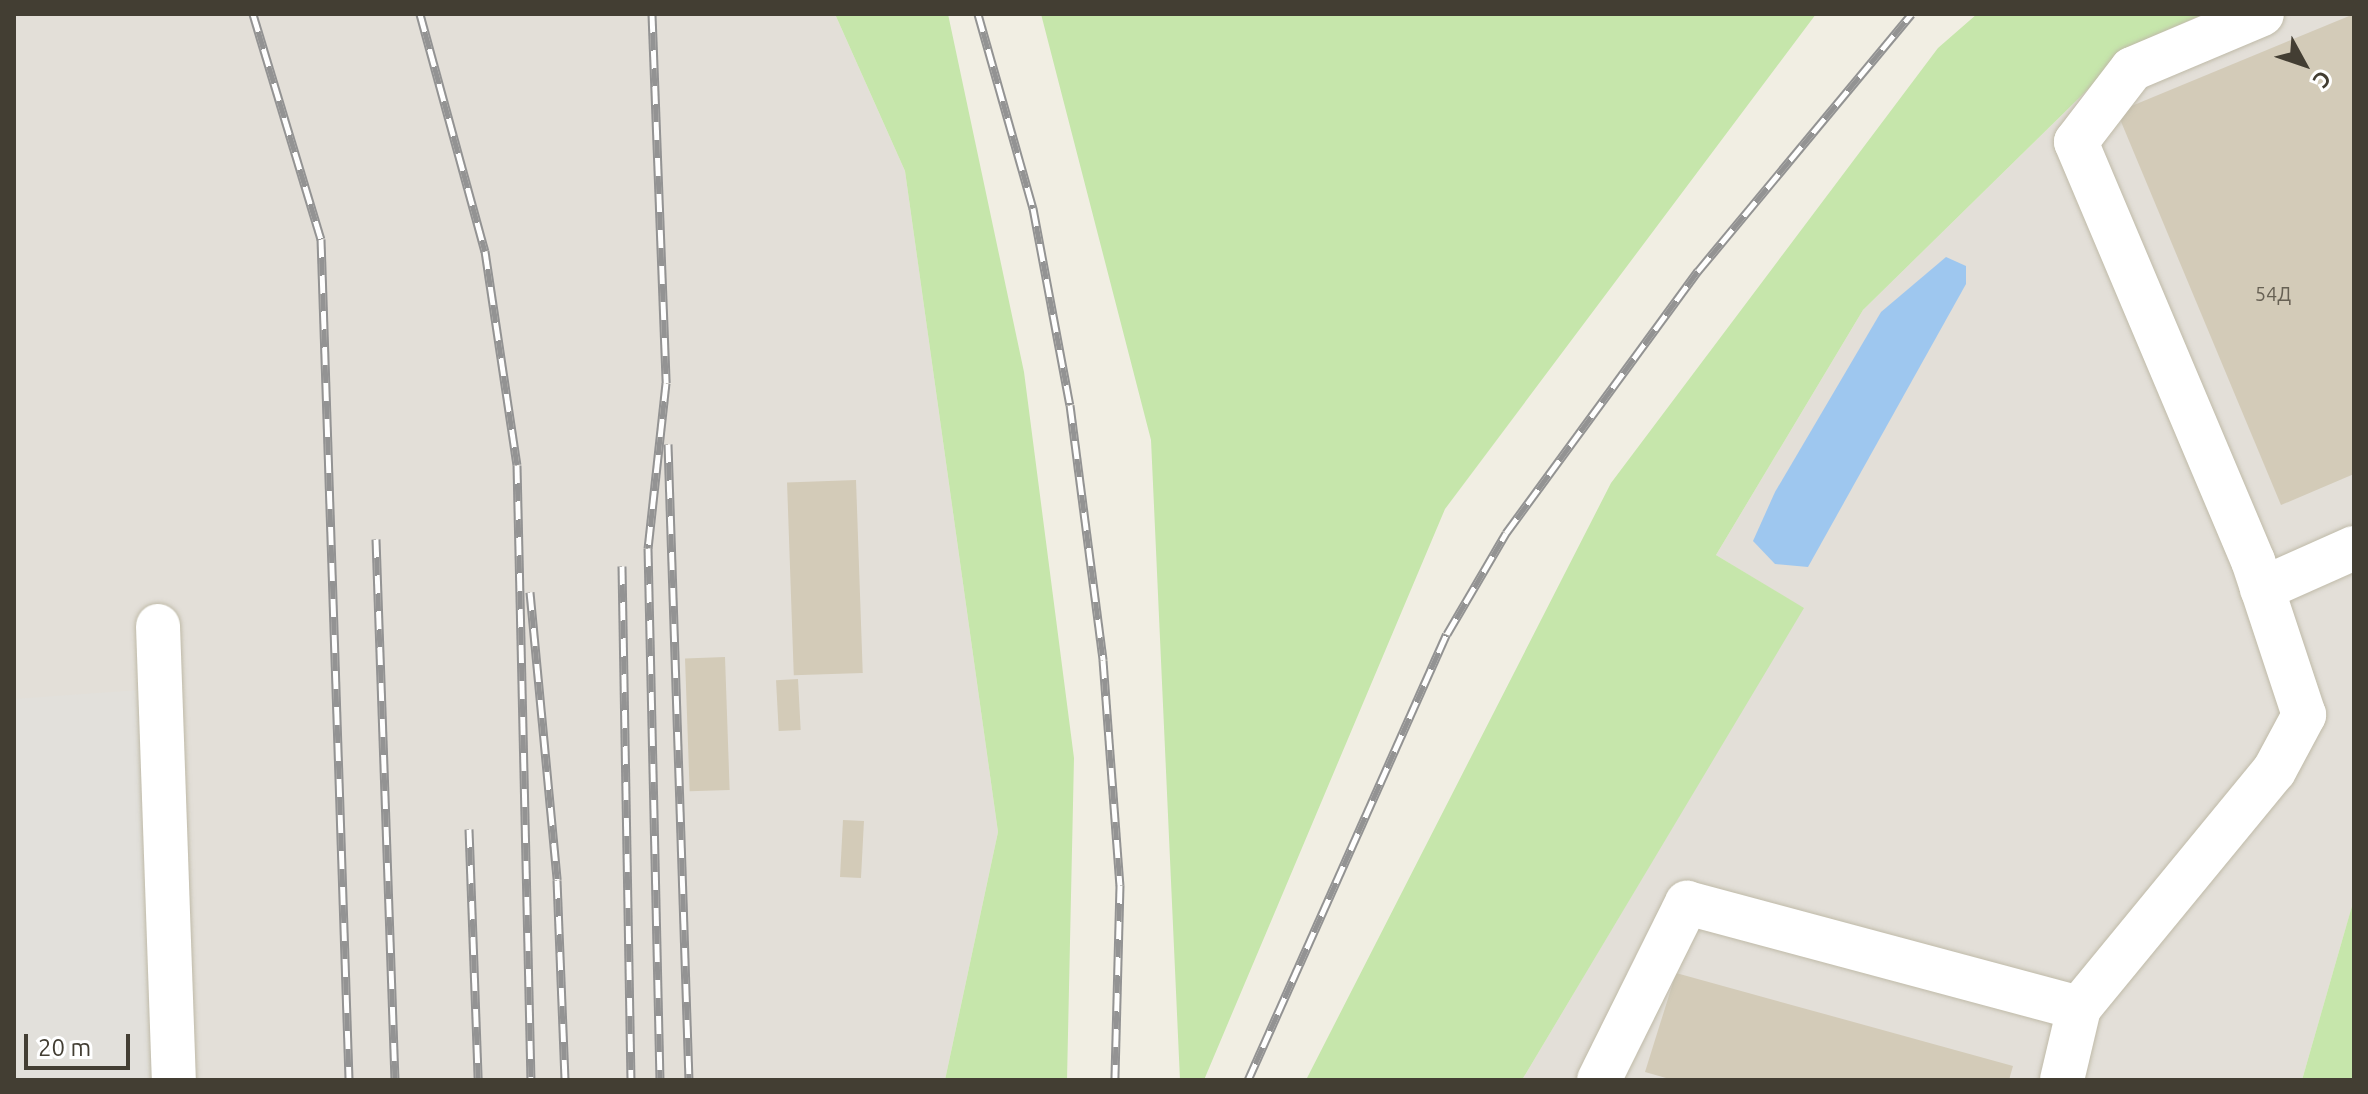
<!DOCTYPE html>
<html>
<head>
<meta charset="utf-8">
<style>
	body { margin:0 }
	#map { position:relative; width:2368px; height:1094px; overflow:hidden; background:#f1eee3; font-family:Ubuntu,sans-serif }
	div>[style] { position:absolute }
	.industrial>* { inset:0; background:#e3dfd8 }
	.green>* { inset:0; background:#c6e6ab }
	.parking>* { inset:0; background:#e2e0db }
	.water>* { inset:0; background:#9ec7ef }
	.building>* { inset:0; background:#d3cbb8; transform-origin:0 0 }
	.roads { filter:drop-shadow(0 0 2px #bfbaa8) drop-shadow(0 0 2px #bfbaa8) }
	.minor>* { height:44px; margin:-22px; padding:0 22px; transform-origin:22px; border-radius:22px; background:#fff }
	.rail>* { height:9px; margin-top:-4.5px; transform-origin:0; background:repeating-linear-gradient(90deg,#fff 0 18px,#939393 0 36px); box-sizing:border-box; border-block:2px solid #939393 }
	span { translate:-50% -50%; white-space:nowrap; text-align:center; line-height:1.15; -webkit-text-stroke:6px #fff; paint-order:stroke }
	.number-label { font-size:20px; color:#676154 }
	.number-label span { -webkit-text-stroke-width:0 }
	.frame { position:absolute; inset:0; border:16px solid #433e33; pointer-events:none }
	.north { position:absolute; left:2264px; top:24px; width:80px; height:80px; -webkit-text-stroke:6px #fff; paint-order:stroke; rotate:130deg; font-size:22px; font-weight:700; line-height:32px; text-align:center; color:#433e33 }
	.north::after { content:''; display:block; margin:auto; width:28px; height:36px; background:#433e33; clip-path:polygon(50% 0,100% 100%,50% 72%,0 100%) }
	.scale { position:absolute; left:24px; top:1034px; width:106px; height:36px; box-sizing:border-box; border:4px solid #433e33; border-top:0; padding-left:10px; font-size:24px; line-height:28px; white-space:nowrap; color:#433e33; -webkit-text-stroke:6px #fff; paint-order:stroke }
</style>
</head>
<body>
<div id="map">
	<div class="industrial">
		<i style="clip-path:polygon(14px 14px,835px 14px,905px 171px,998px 832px,945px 1080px,14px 1080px)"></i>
		<i style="clip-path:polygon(2204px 14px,2354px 14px,2354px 899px,2302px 1080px,1522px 1080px,1803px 608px,1716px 555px,1863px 310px,2133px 45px)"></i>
	</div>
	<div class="green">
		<i style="clip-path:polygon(835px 14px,948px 14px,1024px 372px,1074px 758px,1067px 1080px,945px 1080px,998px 832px,905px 171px)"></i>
		<i style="clip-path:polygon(1041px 14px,1816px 14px,1445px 509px,1204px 1080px,1180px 1080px,1151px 440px)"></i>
		<i style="clip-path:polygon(1977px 14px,2204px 14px,2133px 45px,1863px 310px,1716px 555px,1804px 608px,1522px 1080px,1306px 1080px,1611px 483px,1938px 48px)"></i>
		<i style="clip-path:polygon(2354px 899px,2354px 1080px,2302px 1080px)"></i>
	</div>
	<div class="parking">
		<i style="clip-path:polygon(139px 690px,162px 1080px,14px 1080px,14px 699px)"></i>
	</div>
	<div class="water">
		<i style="clip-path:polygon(1946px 257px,1966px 266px,1966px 284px,1808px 567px,1775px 564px,1753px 541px,1775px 492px,1881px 312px)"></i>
	</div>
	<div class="building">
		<i style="clip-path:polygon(2354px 14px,2354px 474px,2281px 505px,2117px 112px)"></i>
		<i style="left:856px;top:480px;width:193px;height:69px;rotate:88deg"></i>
		<i style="left:725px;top:657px;width:133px;height:40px;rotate:88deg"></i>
		<i style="left:798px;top:679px;width:51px;height:22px;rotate:87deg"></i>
		<i style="left:843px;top:820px;width:21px;height:57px;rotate:3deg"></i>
		<i style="clip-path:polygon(1676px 973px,2013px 1066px,2009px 1080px,1673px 1080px,1645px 1072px)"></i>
	</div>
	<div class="roads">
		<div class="minor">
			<i style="left:2262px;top:589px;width:101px;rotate:-24deg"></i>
			<i style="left:158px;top:626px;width:454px;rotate:88deg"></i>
			<i style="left:2079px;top:1008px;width:307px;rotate:-50.6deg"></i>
			<i style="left:2274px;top:771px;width:64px;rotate:-61.8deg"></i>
			<i style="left:2304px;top:715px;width:162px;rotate:-108.3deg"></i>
			<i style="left:2253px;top:561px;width:455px;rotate:-112.9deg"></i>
			<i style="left:2076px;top:142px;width:92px;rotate:-52.5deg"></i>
			<i style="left:2132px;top:69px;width:141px;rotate:-22.9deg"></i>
			<i style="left:1599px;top:1080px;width:198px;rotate:-63.6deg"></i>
			<i style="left:1687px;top:903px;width:406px;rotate:15deg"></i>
			<i style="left:2079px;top:1008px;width:74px;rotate:103.3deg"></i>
		</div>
	</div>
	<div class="rail">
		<i style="left:253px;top:14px;width:235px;rotate:73.2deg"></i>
		<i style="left:321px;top:239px;width:841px;rotate:88.09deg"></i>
		<i style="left:420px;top:14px;width:246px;rotate:74.7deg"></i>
		<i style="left:485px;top:251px;width:216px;rotate:81.5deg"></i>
		<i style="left:517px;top:465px;width:615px;rotate:88.7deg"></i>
		<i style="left:652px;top:14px;width:369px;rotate:87.8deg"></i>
		<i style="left:666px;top:383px;width:166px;rotate:96.2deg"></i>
		<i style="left:648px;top:548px;width:532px;rotate:88.71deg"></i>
		<i style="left:978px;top:14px;width:202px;rotate:74.2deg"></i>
		<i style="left:1033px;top:208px;width:200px;rotate:79.4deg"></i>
		<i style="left:1070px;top:405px;width:257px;rotate:82.6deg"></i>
		<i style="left:1103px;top:660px;width:226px;rotate:85.7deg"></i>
		<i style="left:1120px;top:885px;width:195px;rotate:91.5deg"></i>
		<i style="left:668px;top:444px;width:636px;rotate:88.11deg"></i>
		<i style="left:376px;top:539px;width:541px;rotate:87.99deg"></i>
		<i style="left:622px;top:566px;width:514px;rotate:89deg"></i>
		<i style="left:530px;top:592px;width:289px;rotate:84.6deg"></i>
		<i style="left:557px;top:880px;width:200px;rotate:87.7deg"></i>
		<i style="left:469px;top:829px;width:251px;rotate:87.9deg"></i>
		<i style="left:1248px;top:1080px;width:488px;rotate:-66deg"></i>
		<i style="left:1447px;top:634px;width:117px;rotate:-59.7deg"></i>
		<i style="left:1506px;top:533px;width:325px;rotate:-53.8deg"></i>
		<i style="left:1698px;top:271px;width:334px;rotate:-50.3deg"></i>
	</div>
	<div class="number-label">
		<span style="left:2273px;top:293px">54Д</span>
	</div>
	<div class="frame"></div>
	<div class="north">С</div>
	<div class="scale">20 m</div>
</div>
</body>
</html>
